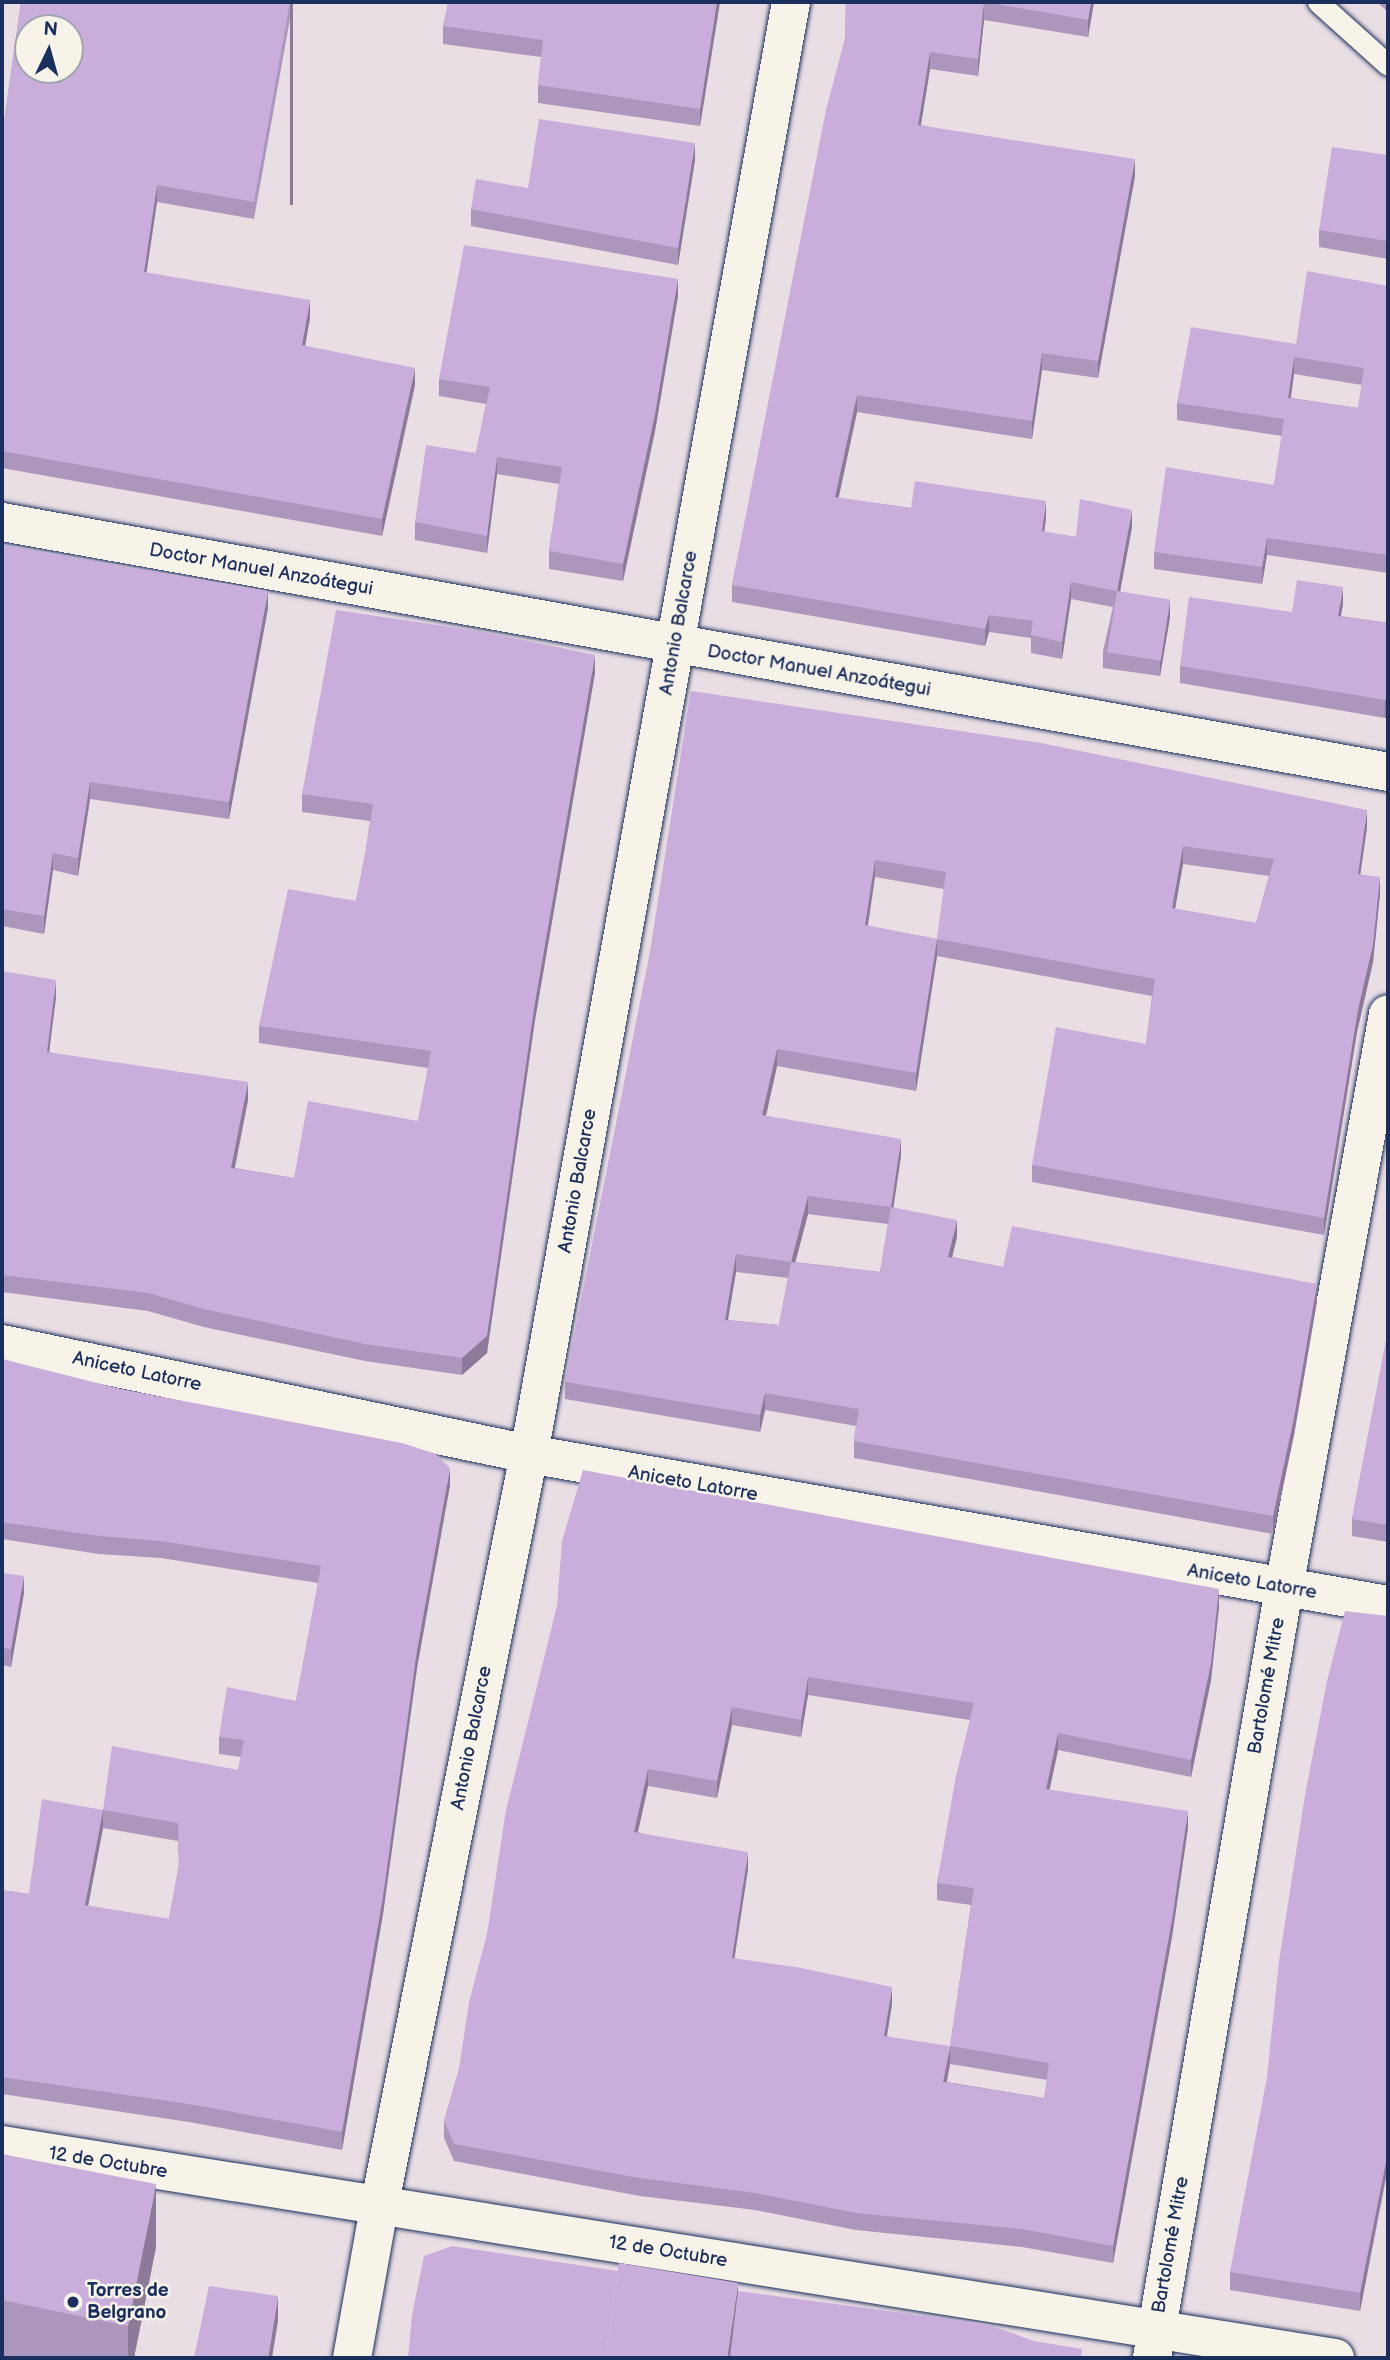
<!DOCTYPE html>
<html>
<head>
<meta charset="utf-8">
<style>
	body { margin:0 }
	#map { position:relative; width:1390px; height:2360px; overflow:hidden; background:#e9dee4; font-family:"Balsamiq Sans",sans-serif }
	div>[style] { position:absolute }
	.roads { filter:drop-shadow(0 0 2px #1b2f5e) drop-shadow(0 0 2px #1b2f5e) }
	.service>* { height:21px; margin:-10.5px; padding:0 10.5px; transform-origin:10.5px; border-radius:10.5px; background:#f7f3e8 }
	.minor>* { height:38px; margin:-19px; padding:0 19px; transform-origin:19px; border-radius:19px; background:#f7f3e8 }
	.tertiary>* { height:38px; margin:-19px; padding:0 19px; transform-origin:19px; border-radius:19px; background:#f7f3e8 }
	.wall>* { inset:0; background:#ad96bc }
	.shaded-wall>* { inset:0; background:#8d7a99; transform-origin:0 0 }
	.building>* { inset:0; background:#c9aedb; transform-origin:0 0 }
	.dots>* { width:19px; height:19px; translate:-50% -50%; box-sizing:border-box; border:4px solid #f7f3e8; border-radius:50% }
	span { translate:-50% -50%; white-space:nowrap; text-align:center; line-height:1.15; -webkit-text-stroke:5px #f7f3e8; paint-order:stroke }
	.street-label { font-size:19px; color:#1b2f5e }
	.poi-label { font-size:19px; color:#1b2f5e; font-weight:700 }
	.left { translate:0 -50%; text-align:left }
	.frame { position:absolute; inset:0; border:4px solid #1b2f5e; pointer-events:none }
	.north { position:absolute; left:14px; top:14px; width:70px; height:70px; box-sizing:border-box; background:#f7f3e8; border:2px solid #9fa5b1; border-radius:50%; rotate:5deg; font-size:19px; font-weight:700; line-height:28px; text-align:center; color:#1b2f5e }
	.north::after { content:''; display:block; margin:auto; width:24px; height:32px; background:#1b2f5e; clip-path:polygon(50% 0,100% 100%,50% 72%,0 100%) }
</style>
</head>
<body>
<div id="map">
	<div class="roads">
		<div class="service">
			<i style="left:1318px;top:2px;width:94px;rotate:42deg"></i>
		</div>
		<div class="minor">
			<i style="left:2px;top:522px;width:1408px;rotate:10.22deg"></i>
			<i style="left:2px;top:1344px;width:538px;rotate:11.79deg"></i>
			<i style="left:529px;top:1454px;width:872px;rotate:9.97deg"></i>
			<i style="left:2px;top:2145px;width:1350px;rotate:9.08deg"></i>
			<i style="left:352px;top:2358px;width:152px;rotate:-79.8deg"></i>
			<i style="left:379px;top:2208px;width:769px;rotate:-78.75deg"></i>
			<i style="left:529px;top:1454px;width:1475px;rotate:-79.77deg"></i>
		</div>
		<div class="tertiary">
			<i style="left:1152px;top:2358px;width:781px;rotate:-80.27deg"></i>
			<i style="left:1284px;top:1588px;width:583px;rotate:-79.73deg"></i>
		</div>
	</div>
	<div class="wall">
		<i style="clip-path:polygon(21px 2px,293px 2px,254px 219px,157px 202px,146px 273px,310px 318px,305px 346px,415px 385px,382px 536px,2px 468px,2px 136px)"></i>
		<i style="clip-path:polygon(720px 2px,700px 126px,538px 103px,538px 85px,541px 57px,443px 44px,443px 26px)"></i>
		<i style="clip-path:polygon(846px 2px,1094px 2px,1088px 37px,984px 20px,978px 76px,930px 69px,921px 125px,1135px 176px,1098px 378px,1042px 370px,1032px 439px,857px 412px,838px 498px,911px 508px,1046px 518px,1044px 532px,1076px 537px,1132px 527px,1120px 591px,1170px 617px,1160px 676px,1103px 668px,1103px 651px,1113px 607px,1071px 599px,1062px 659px,1031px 653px,1031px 638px,989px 632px,985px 646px,732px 602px,732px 585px,845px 38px)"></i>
		<i style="clip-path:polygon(1377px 2px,1388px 2px,1388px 12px)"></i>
		<i style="clip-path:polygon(1388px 155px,1388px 259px,1319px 247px,1319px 230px)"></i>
		<i style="clip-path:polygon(695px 160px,678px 265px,471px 226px,471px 209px,528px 188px)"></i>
		<i style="clip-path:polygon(evenodd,1388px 286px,1388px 573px,1267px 555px,1262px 584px,1154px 569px,1154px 552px,1274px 485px,1282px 436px,1177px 420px,1177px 403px,1296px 344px,1388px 286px,1294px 374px,1362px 385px,1358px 408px,1291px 398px,1294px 374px)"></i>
		<i style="clip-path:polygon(678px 296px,655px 431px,623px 581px,549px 569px,549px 551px,559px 484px,497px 474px,487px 553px,415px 540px,415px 522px,476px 453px,486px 404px,439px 396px,439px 379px)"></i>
		<i style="clip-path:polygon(2px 545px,268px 608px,229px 819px,90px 799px,78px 876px,53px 870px,44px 934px,2px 926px)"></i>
		<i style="clip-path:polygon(1343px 604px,1341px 616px,1388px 623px,1388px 716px,1385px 718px,1180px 683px,1180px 666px,1292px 612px)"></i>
		<i style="clip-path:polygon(595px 673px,535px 1020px,487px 1353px,462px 1375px,365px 1361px,204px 1327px,148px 1311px,2px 1292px,2px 971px,56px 997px,49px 1052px,248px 1100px,235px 1168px,294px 1178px,418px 1121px,428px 1068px,259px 1043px,259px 1026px,356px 901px,366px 849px,370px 821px,302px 812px,302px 794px)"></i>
		<i style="clip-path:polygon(evenodd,691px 691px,1367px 827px,1360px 874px,1380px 894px,1373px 962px,1357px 1032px,1324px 1235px,1032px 1182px,1032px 1165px,1146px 1044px,1152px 996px,937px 956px,916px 1091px,777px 1066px,766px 1116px,901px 1156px,893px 1207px,957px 1237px,952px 1257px,1003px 1267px,1317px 1301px,1294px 1435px,1273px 1534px,854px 1458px,854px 1441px,856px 1426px,765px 1410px,760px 1432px,565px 1399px,565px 1382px,650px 953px,691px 691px,1183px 864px,1269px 876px,1256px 923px,1175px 909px,1183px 864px,691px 691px,875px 877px,944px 889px,937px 939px,868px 926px,875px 877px,691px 691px,808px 1214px,888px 1224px,880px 1272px,795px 1262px,808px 1214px,691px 691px,736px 1272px,788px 1278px,779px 1325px,728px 1320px,736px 1272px)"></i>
		<i style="clip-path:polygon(1388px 1331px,1388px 1542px,1352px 1536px,1352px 1519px)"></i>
		<i style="clip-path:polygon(evenodd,2px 1359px,450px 1485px,417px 1668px,383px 1914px,342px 2150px,189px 2122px,2px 2094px,2px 1890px,29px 1894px,103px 1810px,238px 1770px,241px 1757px,219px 1754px,219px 1737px,296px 1701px,318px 1583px,161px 1558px,99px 1554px,2px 1539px,2px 1359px,103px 1828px,178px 1841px,179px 1867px,169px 1919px,88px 1906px,103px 1828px)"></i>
		<i style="clip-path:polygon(2px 1573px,24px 1593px,11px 1667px,2px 1665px)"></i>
		<i style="clip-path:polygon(evenodd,557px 1606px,1219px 1607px,1211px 1680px,1191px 1777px,1058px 1750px,1049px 1790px,1188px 1828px,1172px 1937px,1113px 2263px,1022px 2247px,856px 2230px,755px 2210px,640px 2196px,454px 2161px,444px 2138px,444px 2121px,459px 2069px,557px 1606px,808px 1695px,970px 1720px,937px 1883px,937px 1900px,971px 1905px,950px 2046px,950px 2064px,1047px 2080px,1044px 2098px,947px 2082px,950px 2064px,887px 2036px,892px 2004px,734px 1958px,748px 1869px,638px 1832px,648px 1786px,717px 1798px,732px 1725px,801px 1737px,808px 1695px)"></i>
		<i style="clip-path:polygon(1388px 1616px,1388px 2169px,1360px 2311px,1230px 2290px,1230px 2272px)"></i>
		<i style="clip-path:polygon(2px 2154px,156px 2247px,134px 2358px,2px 2358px)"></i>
	</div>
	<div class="shaded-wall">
		<i style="left:290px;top:2px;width:3px;height:203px"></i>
		<i style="clip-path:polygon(717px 2px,720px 2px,700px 126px,700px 109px)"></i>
		<i style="clip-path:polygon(984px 2px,984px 20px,978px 76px,978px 59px)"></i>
		<i style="clip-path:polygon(1091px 2px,1094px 2px,1088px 37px,1088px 20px)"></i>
		<i style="clip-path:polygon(930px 52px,930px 69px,918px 142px,918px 125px)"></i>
		<i style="clip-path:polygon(695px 143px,695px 160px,678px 265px,678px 248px)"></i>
		<i style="clip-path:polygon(1135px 159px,1135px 176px,1098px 378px,1098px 361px)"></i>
		<i style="clip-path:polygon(157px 185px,157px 202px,144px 290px,144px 272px)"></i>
		<i style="clip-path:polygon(678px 279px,678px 296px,655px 431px,623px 581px,623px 564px)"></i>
		<i style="clip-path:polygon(310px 300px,310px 318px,302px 363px,302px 345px)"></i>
		<i style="clip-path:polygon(1042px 353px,1042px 370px,1032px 439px,1032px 421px)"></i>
		<i style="clip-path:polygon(1294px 357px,1294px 374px,1288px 415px,1288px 398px)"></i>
		<i style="clip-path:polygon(415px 368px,415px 385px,382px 536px,382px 519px)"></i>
		<i style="clip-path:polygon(857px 395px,857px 412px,835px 515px,835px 497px)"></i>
		<i style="clip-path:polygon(497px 457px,497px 474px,487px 553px,487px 536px)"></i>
		<i style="clip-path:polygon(1046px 501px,1046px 518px,1042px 549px,1042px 531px)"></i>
		<i style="clip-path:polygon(1132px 510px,1132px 527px,1117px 608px,1117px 591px)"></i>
		<i style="clip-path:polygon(1267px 538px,1267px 555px,1262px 584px,1262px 567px)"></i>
		<i style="clip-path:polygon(1071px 582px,1071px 599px,1062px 659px,1062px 642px)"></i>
		<i style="clip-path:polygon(1343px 587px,1343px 604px,1338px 633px,1338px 616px)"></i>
		<i style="clip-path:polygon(268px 591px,268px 608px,229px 819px,229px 802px)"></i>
		<i style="clip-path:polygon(1170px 599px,1170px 617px,1160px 676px,1160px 659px)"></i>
		<i style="clip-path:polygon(989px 615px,989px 632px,985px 646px,985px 629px)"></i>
		<i style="clip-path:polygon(595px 655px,595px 673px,535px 1020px,487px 1353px,462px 1375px,462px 1358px,535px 1002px)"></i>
		<i style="clip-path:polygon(1388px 698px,1388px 716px,1385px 718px,1385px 700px)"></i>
		<i style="clip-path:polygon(90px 782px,90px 799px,78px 876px,78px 858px)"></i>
		<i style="clip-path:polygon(1367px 810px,1367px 827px,1358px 891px,1358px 874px)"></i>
		<i style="clip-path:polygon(1183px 846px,1183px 864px,1172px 926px,1172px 908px)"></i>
		<i style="clip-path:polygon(53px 853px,53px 870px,44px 934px,44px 916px)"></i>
		<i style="clip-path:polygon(875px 860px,875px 877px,865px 942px,865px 925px)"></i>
		<i style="clip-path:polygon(1380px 877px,1380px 894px,1373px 962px,1357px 1032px,1324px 1235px,1324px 1218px)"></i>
		<i style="clip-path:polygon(937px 939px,937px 956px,916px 1091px,916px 1073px)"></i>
		<i style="clip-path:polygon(56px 980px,56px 997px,47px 1069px,47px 1052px)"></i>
		<i style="clip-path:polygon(777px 1049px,777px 1066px,762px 1133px,762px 1115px)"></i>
		<i style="clip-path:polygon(248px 1082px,248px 1100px,231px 1185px,231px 1168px)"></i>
		<i style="clip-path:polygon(901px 1139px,901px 1156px,891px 1224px,891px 1207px)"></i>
		<i style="clip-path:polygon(808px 1196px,808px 1214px,791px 1279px,791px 1262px)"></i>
		<i style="clip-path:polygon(957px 1220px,957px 1237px,948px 1274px,948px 1257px)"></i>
		<i style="clip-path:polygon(736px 1254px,736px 1272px,725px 1337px,725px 1320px)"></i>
		<i style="clip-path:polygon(1317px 1284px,1317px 1301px,1294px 1435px,1273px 1534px,1273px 1516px)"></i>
		<i style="clip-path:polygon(765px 1393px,765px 1410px,760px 1432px,760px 1415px)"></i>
		<i style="clip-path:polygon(450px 1468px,450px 1485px,417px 1668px,383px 1914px,342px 2150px,342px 2132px,417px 1650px)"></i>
		<i style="clip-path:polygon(24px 1576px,24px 1593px,11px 1667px,11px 1649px)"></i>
		<i style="clip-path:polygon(1219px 1589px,1219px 1607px,1211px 1680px,1191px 1777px,1191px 1760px)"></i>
		<i style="clip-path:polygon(808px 1677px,808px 1695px,801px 1737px,801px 1720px)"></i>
		<i style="clip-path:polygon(732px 1707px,732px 1725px,717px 1798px,717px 1781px)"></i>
		<i style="clip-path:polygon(1058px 1733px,1058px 1750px,1046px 1807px,1046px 1789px)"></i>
		<i style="clip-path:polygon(648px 1769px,648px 1786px,634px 1849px,634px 1832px)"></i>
		<i style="clip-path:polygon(103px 1810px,103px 1828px,85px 1922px,85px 1905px)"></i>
		<i style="clip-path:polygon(1188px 1811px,1188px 1828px,1172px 1937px,1113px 2263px,1113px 2246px)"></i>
		<i style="clip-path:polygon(748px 1852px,748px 1869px,732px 1975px,732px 1958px)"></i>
		<i style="clip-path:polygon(892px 1987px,892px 2004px,884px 2053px,884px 2036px)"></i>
		<i style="clip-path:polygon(950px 2046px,950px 2064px,943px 2099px,943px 2082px)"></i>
		<i style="clip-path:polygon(1387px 2151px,1387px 2169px,1360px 2311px,1360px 2293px)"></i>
		<i style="clip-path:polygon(156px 2184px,156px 2247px,134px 2358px,128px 2358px,128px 2326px)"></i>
		<i style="clip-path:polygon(738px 2283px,738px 2308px,731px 2358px,727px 2358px)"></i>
		<i style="clip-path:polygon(278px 2296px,278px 2321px,272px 2358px,268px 2358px)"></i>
	</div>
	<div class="building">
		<i style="clip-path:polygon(evenodd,21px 2px,290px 2px,254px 202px,157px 185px,144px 272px,310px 300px,302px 345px,415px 368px,382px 519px,2px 451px,2px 136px,21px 2px,28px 28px,70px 28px,70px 70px,28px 70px,28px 28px)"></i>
		<i style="clip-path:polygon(448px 2px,717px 2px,700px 109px,538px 85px,543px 40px,443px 26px)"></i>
		<i style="clip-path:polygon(846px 2px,1091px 2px,1088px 20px,984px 2px,978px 59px,930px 52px,918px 125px,1135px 159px,1098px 361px,1042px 353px,1032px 421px,857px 395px,835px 497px,911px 508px,915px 481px,1046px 501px,1042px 531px,1076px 537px,1080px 499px,1132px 510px,1117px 591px,1071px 582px,1062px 642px,1031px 635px,1033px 621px,989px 615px,985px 629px,732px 585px,826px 110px,845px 38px)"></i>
		<i style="clip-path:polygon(539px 119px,695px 143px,678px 248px,471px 209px,476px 179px,528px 188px)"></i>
		<i style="clip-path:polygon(1332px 147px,1388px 155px,1388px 241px,1319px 230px)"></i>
		<i style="clip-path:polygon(464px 245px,678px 279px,655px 414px,623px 564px,549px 551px,562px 467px,497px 457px,487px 536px,415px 522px,426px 445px,476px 453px,490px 387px,439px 379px)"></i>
		<i style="clip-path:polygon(evenodd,1307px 271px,1388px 286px,1388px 555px,1267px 538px,1262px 567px,1154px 552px,1166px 467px,1274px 485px,1284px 419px,1177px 403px,1191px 327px,1296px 344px,1307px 271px,1294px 357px,1364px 368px,1358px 408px,1288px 398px,1294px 357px)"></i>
		<i style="clip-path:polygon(2px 545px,268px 591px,229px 802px,90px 782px,78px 858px,53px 853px,44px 916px,2px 909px)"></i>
		<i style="clip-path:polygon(1297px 580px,1343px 587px,1338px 616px,1388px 623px,1388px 698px,1385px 700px,1180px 666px,1189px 597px,1292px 612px)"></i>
		<i style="left:1117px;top:591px;width:54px;height:62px;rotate:9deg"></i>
		<i style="clip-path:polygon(336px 610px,485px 632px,595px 655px,535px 1002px,487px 1336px,462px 1358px,365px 1344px,204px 1309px,148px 1293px,2px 1275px,2px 971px,56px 980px,47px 1052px,248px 1082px,231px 1168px,294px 1178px,308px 1101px,418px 1121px,431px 1051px,259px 1026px,288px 889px,356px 901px,366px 849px,373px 804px,302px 794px)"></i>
		<i style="clip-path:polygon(evenodd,691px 691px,1041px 743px,1367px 810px,1358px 874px,1380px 877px,1373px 945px,1357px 1014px,1324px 1218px,1032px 1165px,1056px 1027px,1146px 1044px,1155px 979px,937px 939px,916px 1073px,777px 1049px,762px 1115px,901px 1139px,891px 1207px,957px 1220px,948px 1257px,1003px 1267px,1012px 1226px,1317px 1284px,1294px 1418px,1273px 1516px,854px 1441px,859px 1409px,765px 1393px,760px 1415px,565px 1382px,650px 953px,691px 691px,1183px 846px,1274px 859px,1256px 923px,1172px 908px,1183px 846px,691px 691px,875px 860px,946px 872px,937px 939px,865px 925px,875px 860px,691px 691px,808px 1196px,891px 1207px,880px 1272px,791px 1262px,808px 1196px,691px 691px,736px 1254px,791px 1262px,779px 1325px,725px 1320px,736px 1254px)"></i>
		<i style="clip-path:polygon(1388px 1331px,1388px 1525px,1352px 1519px)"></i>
		<i style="clip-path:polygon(evenodd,2px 1359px,121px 1389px,402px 1443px,436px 1454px,450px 1468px,417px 1650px,383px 1897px,342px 2132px,189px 2104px,2px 2077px,2px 1890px,29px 1894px,42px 1799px,103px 1810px,112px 1746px,238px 1770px,244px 1740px,219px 1737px,227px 1687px,296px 1701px,321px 1566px,161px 1541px,99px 1536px,2px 1522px,2px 1359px,103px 1810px,178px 1823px,179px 1863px,169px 1919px,85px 1905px,103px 1810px)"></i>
		<i style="clip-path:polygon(evenodd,583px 1470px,1219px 1589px,1211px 1663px,1191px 1760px,1058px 1733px,1046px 1789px,1188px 1811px,1172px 1920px,1113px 2246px,1022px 2229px,856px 2213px,755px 2193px,640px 2178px,454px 2144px,444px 2121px,459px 2069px,469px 2002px,487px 1934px,506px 1810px,557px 1606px,562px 1541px,583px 1470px,808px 1677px,974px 1703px,956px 1776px,937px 1883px,974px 1888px,950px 2046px,1049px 2063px,1044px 2098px,943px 2082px,950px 2046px,884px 2036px,892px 1987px,796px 1967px,732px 1958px,748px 1852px,634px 1832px,648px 1769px,717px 1781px,732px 1707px,801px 1720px,808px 1677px)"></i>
		<i style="clip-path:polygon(2px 1573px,24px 1576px,11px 1649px,2px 1648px)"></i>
		<i style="clip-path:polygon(1345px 1611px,1388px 1616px,1388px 2152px,1360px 2293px,1230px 2272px,1267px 2077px,1279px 1961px,1305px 1795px,1327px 1681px)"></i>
		<i style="clip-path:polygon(2px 2154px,156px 2184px,128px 2326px,2px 2300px)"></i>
		<i style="clip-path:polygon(452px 2246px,618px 2271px,605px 2358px,408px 2358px,412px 2315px,424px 2256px)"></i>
		<i style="clip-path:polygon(619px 2263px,738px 2283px,727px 2358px,605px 2358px)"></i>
		<i style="clip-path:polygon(209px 2286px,278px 2296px,268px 2358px,194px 2358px)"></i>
		<i style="clip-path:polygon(738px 2291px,987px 2324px,1034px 2341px,1082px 2349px,1081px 2358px,730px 2358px)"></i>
	</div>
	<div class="dots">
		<i style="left:73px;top:2302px;background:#1b2f5e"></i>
	</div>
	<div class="street-label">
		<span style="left:261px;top:570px;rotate:10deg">Doctor Manuel Anzoátegui</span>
		<span style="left:679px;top:623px;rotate:-80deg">Antonio Balcarce</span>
		<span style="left:819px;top:671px;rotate:10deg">Doctor Manuel Anzoátegui</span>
		<span style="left:578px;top:1181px;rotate:-80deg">Antonio Balcarce</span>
		<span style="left:137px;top:1372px;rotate:12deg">Aniceto Latorre</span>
		<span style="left:693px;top:1484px;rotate:10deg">Aniceto Latorre</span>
		<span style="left:1252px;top:1582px;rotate:10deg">Aniceto Latorre</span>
		<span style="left:1267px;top:1686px;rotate:-80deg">Bartolomé Mitre</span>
		<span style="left:472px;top:1738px;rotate:-79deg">Antonio Balcarce</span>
		<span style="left:108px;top:2163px;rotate:9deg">12 de Octubre</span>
		<span style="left:1171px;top:2245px;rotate:-80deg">Bartolomé Mitre</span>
		<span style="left:668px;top:2252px;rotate:9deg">12 de Octubre</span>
	</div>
	<div class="poi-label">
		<span class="left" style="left:87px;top:2302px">Torres de<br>Belgrano</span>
	</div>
	<div class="frame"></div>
	<div class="north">N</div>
</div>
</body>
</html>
